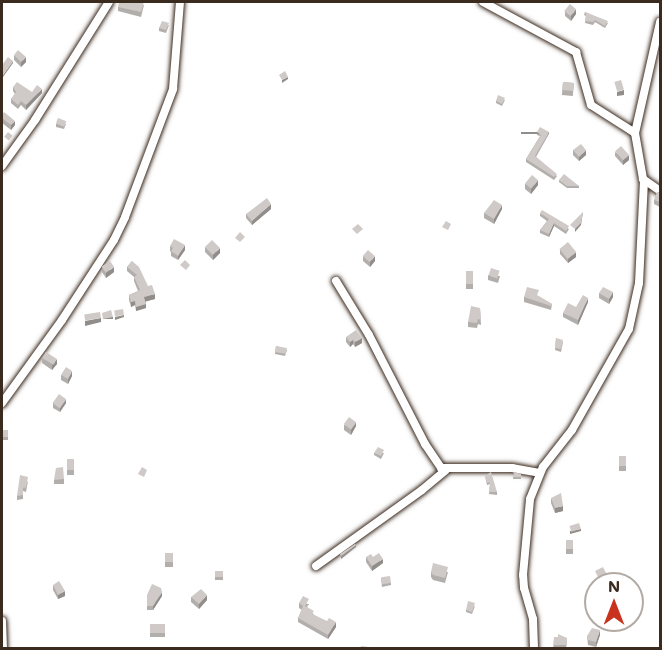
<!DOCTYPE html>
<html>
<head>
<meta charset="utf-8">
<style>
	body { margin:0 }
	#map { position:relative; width:662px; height:650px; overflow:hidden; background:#fff; font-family:Mali,sans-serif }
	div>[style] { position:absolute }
	.roads { filter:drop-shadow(0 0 2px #3b2a1e) drop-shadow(0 0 2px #3b2a1e) }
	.street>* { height:8px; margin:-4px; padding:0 4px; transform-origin:4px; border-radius:4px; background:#fff }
	.wall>* { inset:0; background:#b2aeab; transform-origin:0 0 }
	.shaded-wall>* { inset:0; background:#918d8b; transform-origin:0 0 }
	.building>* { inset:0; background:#cfcac7; transform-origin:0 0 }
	span { translate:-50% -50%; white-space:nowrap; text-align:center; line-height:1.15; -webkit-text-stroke:4.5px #fff; paint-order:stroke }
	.frame { position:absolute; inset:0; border:3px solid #3b2a1e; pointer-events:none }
	.north { position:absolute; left:584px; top:572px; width:60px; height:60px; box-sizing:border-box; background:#fff; border:2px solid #b1aaa5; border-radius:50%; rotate:0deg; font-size:16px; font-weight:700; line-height:24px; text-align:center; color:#3b2a1e }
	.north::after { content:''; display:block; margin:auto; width:21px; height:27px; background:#c8321e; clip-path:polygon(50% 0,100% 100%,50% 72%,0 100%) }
</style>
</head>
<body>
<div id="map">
	<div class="roads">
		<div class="street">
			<i style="left:483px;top:2px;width:106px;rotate:28.3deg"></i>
			<i style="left:576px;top:52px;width:55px;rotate:74.2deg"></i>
			<i style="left:591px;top:105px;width:52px;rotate:32.5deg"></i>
			<i style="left:635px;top:133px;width:47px;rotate:80.1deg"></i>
			<i style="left:643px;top:179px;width:21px;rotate:35deg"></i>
			<i style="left:635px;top:133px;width:114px;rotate:-77.3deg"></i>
			<i style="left:2px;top:166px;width:57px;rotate:-54.3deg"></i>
			<i style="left:35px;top:120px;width:139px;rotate:-57.9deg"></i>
			<i style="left:336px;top:281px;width:63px;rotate:58.6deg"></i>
			<i style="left:369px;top:335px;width:123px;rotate:62.8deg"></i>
			<i style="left:425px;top:444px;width:29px;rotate:56deg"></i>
			<i style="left:441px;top:468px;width:71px"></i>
			<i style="left:512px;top:468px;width:28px;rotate:10deg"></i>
			<i style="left:2px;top:403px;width:102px;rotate:-54.1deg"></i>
			<i style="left:62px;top:320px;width:95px;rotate:-57deg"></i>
			<i style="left:114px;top:240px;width:25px;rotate:-64deg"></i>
			<i style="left:125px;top:217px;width:137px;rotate:-69.4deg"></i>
			<i style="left:173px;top:89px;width:87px;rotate:-85.4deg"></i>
			<i style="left:316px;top:566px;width:130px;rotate:-35.6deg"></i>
			<i style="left:422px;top:490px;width:31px;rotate:-40deg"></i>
			<i style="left:2px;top:621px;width:27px;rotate:88deg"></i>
			<i style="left:534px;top:648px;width:29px;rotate:-92deg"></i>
			<i style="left:533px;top:619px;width:32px;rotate:-106deg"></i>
			<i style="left:524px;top:588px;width:13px;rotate:-94deg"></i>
			<i style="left:523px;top:575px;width:76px;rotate:-84.7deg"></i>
			<i style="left:530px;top:499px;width:35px;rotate:-68deg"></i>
			<i style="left:543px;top:467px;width:47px;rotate:-51.9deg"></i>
			<i style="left:572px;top:430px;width:116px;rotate:-60.6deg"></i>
			<i style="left:629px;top:329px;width:47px;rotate:-77.7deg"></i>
			<i style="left:639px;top:283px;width:101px;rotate:-87.2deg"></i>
		</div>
	</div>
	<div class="wall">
		<i style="clip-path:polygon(144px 5px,141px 17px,118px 11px,118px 7px)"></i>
		<i style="clip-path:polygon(565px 11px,576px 14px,571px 21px,565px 16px)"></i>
		<i style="clip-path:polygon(585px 12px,608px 23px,605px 28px,595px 22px,593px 25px,585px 23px,586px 16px,584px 15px)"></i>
		<i style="clip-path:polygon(169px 25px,166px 33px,159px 31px,159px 28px)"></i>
		<i style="clip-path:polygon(14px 55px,26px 62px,21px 67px,14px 60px)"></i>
		<i style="left:563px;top:82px;width:11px;height:13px;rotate:5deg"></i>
		<i style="clip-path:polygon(13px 87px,32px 92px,42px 93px,26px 110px,21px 105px,18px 109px,11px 103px,11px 99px,15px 94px,13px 91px)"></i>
		<i style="clip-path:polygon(505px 100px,502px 106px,496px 103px,496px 101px)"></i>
		<i style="clip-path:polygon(2px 115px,15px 125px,11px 130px,2px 123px)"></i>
		<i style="clip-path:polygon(56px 124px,66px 124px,64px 129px,56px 127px)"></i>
		<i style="clip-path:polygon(537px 132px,549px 134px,536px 157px,557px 176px,554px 180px,526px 162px,526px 159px,540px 136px,537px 135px)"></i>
		<i style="clip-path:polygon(573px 150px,586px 155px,579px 161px,573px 155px)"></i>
		<i style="clip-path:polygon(615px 152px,629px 160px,623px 165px,615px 156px)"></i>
		<i style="clip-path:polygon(559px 180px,579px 186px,579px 188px,567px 188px,559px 182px)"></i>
		<i style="clip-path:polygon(525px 184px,538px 185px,531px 194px,525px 189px)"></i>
		<i style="clip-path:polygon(660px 192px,660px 207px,654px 204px,654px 200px)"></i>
		<i style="clip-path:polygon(271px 209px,252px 225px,246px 218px,246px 214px)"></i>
		<i style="clip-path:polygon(502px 209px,494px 224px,484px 218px,484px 213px)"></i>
		<i style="clip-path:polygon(540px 213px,569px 229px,566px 234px,554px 226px,549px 237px,540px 233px,540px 230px,547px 221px,540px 216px)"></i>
		<i style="clip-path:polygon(170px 246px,185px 250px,178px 260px,171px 256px,171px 252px,170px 251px)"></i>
		<i style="clip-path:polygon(205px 247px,220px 253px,213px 260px,205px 252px)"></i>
		<i style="clip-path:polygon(560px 249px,576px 257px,568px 263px,560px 254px)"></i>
		<i style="clip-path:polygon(363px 256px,375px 261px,370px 267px,363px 261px)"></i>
		<i style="clip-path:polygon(132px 261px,155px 299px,146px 301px,146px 308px,136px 311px,135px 305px,131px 307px,129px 300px,129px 295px,138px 291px,134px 281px,134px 277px,127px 271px,127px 267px)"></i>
		<i style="clip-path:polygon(102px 267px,114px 272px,106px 278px,102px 272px)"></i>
		<i style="left:466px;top:271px;width:7px;height:18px"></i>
		<i style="clip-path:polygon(488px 275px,500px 276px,498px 283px,488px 280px)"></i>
		<i style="clip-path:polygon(599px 293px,613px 297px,609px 304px,599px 298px)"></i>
		<i style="clip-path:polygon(538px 296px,552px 304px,551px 310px,524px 302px,524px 297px)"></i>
		<i style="clip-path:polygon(588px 302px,578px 325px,563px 317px,563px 313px)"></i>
		<i style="clip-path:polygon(480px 308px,481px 325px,478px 324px,477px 328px,468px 327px,468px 322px)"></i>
		<i style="clip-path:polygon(346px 337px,362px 343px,355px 347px,353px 344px,350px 347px,346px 342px)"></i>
		<i style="clip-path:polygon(556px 338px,563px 342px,561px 352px,555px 350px)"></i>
		<i style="clip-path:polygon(276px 346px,287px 350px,285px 356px,275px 354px)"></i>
		<i style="clip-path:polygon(42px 358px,57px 364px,52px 370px,42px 363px)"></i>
		<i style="clip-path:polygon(61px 375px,72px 376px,68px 384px,61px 380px)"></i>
		<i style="clip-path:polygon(53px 403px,66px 403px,60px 412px,53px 408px)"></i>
		<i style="clip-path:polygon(344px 425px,356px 426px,351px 435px,344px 430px)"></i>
		<i style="left:2px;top:430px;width:6px;height:10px"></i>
		<i style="clip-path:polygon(374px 453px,384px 453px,381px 459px,374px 455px)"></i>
		<i style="left:619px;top:456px;width:7px;height:15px"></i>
		<i style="left:67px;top:459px;width:7px;height:16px"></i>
		<i style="clip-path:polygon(514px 472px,521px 474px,521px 479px,513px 479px)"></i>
		<i style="clip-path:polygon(485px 476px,497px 492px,497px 495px,489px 494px,490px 484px,487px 485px)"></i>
		<i style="left:64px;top:479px;width:5px;height:10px;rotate:90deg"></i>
		<i style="clip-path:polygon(28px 481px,26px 492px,23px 491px,23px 499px,17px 500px,17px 496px)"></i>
		<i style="clip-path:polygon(551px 498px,563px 511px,555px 513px,551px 503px)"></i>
		<i style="left:566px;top:540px;width:7px;height:14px"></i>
		<i style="left:165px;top:553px;width:8px;height:14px"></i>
		<i style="clip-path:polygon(366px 557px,373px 557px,383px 563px,372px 571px,366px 562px)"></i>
		<i style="left:215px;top:571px;width:8px;height:9px"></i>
		<i style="clip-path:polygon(431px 572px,448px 572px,445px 583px,433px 580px,431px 577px)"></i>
		<i style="clip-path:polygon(381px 578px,391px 583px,391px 585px,382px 587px)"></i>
		<i style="clip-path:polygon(53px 585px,65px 596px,58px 599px,53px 590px)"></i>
		<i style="clip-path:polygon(147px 595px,162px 596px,153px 610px,147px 610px)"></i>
		<i style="clip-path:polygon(191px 597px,207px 600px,199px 609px,191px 602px)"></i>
		<i style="clip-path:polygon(299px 603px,309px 604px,307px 607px,314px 615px,336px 627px,328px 639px,298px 622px,298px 618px,302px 610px,299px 608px)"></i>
		<i style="clip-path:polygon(475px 606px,472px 614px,466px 612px,466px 610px)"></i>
		<i style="clip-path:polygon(150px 624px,165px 632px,165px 637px,150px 637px)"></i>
		<i style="clip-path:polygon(600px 635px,596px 647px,588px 645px,587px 636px)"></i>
		<i style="left:554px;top:637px;width:13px;height:11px;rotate:4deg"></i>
	</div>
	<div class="shaded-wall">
		<i style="clip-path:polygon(576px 9px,576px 14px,571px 21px,571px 16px)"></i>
		<i style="clip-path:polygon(26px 57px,26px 62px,21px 67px,21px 62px)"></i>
		<i style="clip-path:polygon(13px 61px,13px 63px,3px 77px,3px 75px)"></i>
		<i style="clip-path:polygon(288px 77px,288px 79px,282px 83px,282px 80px)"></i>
		<i style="clip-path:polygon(42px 89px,42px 93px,26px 110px,26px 105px)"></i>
		<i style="clip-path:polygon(624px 90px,624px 95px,617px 96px,617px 92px)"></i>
		<i style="clip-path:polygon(15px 121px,15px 125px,11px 130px,11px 125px)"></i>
		<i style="left:549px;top:132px;width:2px;height:28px;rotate:90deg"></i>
		<i style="clip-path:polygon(586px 150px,586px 155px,579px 161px,579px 157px)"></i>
		<i style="clip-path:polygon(629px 155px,629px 160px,623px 165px,623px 160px)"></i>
		<i style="clip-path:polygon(538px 180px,538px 185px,531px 194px,531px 189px)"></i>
		<i style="clip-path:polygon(271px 204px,271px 209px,252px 225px,252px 221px)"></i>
		<i style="clip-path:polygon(502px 205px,502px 209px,494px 224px,494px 219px)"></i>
		<i style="clip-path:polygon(583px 212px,581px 225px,575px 232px,575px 229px)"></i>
		<i style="clip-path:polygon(554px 223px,554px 226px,549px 237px,549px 234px)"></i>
		<i style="clip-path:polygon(185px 245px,185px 250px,178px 260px,178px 256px)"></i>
		<i style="clip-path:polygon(220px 248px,220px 253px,213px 260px,213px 255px)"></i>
		<i style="clip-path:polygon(576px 252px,576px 257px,568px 263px,568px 259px)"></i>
		<i style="clip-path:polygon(375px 256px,375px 261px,370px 267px,370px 262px)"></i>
		<i style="clip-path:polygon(114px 267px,114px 272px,106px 278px,106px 273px)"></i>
		<i style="clip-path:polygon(613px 292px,613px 297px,609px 304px,609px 299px)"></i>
		<i style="clip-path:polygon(155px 294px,155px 299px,144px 302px,144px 297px)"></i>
		<i style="clip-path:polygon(588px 298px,588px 302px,578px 325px,578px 320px)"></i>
		<i style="clip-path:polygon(135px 301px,135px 305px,131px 307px,131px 302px)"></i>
		<i style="clip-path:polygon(146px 304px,146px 308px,136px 311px,136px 307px)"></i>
		<i style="clip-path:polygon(124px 315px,124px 317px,115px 320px,115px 317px)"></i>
		<i style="left:113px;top:317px;width:2px;height:10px;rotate:90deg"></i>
		<i style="clip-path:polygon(101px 318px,101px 322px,85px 326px,85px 321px)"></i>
		<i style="clip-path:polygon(362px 338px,362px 343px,355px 347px,355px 342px)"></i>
		<i style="clip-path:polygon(353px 340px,353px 344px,350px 347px,350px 342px)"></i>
		<i style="clip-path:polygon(57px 359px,57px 364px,52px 370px,52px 365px)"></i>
		<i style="clip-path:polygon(72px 371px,72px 376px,68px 384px,68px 379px)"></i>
		<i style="clip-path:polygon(66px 399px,66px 403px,60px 412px,60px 408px)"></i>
		<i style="clip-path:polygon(356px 422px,356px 426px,351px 435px,351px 430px)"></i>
		<i style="clip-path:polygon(563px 506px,563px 511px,555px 513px,555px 508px)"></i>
		<i style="clip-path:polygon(581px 529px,581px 531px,570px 534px,570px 531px)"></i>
		<i style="clip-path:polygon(356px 545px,356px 547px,341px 559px,341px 556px)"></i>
		<i style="clip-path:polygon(383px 559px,383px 563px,372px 571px,372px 566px)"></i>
		<i style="clip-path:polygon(606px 573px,606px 578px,598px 582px,598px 577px)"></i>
		<i style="clip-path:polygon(65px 591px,65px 596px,58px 599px,58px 595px)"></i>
		<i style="clip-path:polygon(162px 592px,162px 596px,153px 610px,153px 606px)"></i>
		<i style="clip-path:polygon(207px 595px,207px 600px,199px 609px,199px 604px)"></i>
		<i style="clip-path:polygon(336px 622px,336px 627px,328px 639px,328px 635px)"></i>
		<i style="clip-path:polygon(600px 630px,600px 635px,596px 647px,596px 642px)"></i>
	</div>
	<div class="building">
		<i style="clip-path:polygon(119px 2px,144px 2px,141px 12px,118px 7px)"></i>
		<i style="left:570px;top:4px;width:8px;height:9px;rotate:40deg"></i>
		<i style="clip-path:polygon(585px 12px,608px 21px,605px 26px,595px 20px,593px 22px,585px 21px,586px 14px)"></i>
		<i style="clip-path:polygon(162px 21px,169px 23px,166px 30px,159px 28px)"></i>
		<i style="clip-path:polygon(18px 50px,26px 57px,21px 62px,14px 55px)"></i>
		<i style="clip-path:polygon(8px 57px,13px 61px,3px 75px,2px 74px,2px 65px)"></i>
		<i style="clip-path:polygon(285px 71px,288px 77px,282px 80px,279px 75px)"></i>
		<i style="left:621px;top:80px;width:10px;height:7px;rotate:73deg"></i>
		<i style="clip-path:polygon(17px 82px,32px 92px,37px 85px,42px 89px,26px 105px,21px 101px,18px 105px,11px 99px,16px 92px,13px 87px)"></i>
		<i style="left:563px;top:82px;width:11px;height:8px;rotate:5deg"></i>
		<i style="clip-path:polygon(498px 95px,505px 98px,502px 104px,496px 101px)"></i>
		<i style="clip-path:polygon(4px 112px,15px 121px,11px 125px,2px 118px,2px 115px)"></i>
		<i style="left:58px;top:118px;width:9px;height:6px;rotate:21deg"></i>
		<i style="clip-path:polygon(540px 127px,549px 132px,535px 156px,557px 174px,554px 177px,526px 159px,541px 135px,537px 132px)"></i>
		<i style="left:8px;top:132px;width:6px;height:6px;rotate:39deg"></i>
		<i style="clip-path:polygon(581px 144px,586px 150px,579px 157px,573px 150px)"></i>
		<i style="left:621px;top:146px;width:12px;height:8px;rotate:48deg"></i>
		<i style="clip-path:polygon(564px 174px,579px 186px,567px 186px,559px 180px)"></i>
		<i style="left:532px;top:175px;width:8px;height:11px;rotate:40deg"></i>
		<i style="clip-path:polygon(657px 192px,660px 192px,660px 202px,654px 200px)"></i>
		<i style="clip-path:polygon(267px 198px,271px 204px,252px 221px,246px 214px)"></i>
		<i style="clip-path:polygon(494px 200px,502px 205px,494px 219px,484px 213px)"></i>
		<i style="clip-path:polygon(542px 210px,569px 226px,566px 231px,554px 223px,549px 234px,540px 230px,549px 219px,540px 213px)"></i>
		<i style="clip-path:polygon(583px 212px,581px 223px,575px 229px,570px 225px)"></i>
		<i style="clip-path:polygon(446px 221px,451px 224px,448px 230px,442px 227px)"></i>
		<i style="clip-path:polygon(358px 224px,363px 229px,357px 234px,352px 229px)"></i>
		<i style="clip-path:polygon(240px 232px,245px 237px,240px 242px,235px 238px)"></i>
		<i style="clip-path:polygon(174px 239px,185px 245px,178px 256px,171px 251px,173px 248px,170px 246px)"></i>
		<i style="left:212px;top:240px;width:11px;height:10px;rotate:45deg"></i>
		<i style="left:568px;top:242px;width:13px;height:11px;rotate:51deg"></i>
		<i style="left:368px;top:250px;width:9px;height:8px;rotate:41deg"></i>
		<i style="clip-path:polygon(185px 260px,190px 265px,186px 270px,180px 265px)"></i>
		<i style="left:110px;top:261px;width:7px;height:10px;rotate:56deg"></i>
		<i style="clip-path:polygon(132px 261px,139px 267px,148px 286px,152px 285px,155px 294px,144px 297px,146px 304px,136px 307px,135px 301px,131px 302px,129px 295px,140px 290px,134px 277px,137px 275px,127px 267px)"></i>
		<i style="left:491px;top:268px;width:9px;height:8px;rotate:18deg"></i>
		<i style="left:466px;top:271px;width:7px;height:13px"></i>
		<i style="clip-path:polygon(527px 287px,539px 290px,537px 295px,552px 304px,551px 306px,524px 297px)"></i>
		<i style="clip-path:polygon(603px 287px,613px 292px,609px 299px,599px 293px)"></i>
		<i style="clip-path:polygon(583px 295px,588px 298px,578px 320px,563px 313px,568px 303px,576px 307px)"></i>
		<i style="clip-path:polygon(471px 306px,480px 308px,481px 320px,478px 319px,477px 323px,468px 322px)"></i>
		<i style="left:123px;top:309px;width:6px;height:9px;rotate:81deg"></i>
		<i style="clip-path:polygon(111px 310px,113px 317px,103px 319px,102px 313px)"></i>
		<i style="left:100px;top:312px;width:6px;height:16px;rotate:81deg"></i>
		<i style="clip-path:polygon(356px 330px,362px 338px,355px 342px,353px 340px,350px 342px,346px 337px)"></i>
		<i style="clip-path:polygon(556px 338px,563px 340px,561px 349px,555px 348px)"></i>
		<i style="left:276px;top:346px;width:11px;height:6px;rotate:10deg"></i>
		<i style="left:46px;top:352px;width:13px;height:7px;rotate:32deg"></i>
		<i style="clip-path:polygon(66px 367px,72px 371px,68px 379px,61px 375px)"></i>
		<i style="left:59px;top:394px;width:9px;height:11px;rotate:36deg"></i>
		<i style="left:349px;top:417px;width:9px;height:9px;rotate:36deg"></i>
		<i style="left:2px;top:430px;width:6px;height:7px"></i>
		<i style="clip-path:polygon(378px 447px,384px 450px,381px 456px,374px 453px)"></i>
		<i style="left:619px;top:456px;width:7px;height:10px"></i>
		<i style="left:67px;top:459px;width:7px;height:11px"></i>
		<i style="clip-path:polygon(63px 467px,64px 479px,54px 480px,56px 468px)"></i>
		<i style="clip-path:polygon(142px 467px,147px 470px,144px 477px,138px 474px)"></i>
		<i style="clip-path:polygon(491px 472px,497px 492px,489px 492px,490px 482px,487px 483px,485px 476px)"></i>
		<i style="clip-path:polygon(514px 472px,521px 474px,521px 477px,513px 477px)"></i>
		<i style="clip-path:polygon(20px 475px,28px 477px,26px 488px,23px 487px,23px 495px,17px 496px)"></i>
		<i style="clip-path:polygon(561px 493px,563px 506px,555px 508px,551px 498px)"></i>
		<i style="left:579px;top:523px;width:6px;height:10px;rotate:72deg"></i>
		<i style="left:566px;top:540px;width:7px;height:9px"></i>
		<i style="clip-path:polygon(355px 544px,356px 545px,341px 556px,340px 554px)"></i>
		<i style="left:165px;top:553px;width:8px;height:9px"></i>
		<i style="clip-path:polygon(379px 553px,383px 559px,372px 566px,366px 557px,371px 554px,373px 557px)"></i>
		<i style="clip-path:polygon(433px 563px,448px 567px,445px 578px,433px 575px,431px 572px)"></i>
		<i style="left:603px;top:567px;width:7px;height:9px;rotate:63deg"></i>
		<i style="left:215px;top:571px;width:8px;height:6px"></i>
		<i style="left:390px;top:576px;width:7px;height:9px;rotate:82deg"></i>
		<i style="clip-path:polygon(59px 581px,65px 591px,58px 595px,53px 585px)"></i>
		<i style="clip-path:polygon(152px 584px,161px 588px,162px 592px,153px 606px,147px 606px,147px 595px)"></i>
		<i style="clip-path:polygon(201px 589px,207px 595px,199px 604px,191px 597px)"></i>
		<i style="clip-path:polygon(303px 596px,309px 599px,305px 606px,314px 611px,312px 614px,327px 621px,329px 618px,336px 622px,328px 635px,298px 618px,303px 606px,299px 603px)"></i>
		<i style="clip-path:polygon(468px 601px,475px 603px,472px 612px,466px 610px)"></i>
		<i style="left:150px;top:624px;width:15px;height:9px"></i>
		<i style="clip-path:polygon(592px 628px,600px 630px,596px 642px,588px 640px,587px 636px)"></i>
		<i style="clip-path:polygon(558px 634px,567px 638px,567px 645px,554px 645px,554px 637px,558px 637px)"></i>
		<i style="clip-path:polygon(361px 646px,369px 647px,369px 648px,361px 648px)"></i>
	</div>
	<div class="frame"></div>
	<div class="north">N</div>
</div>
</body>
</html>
